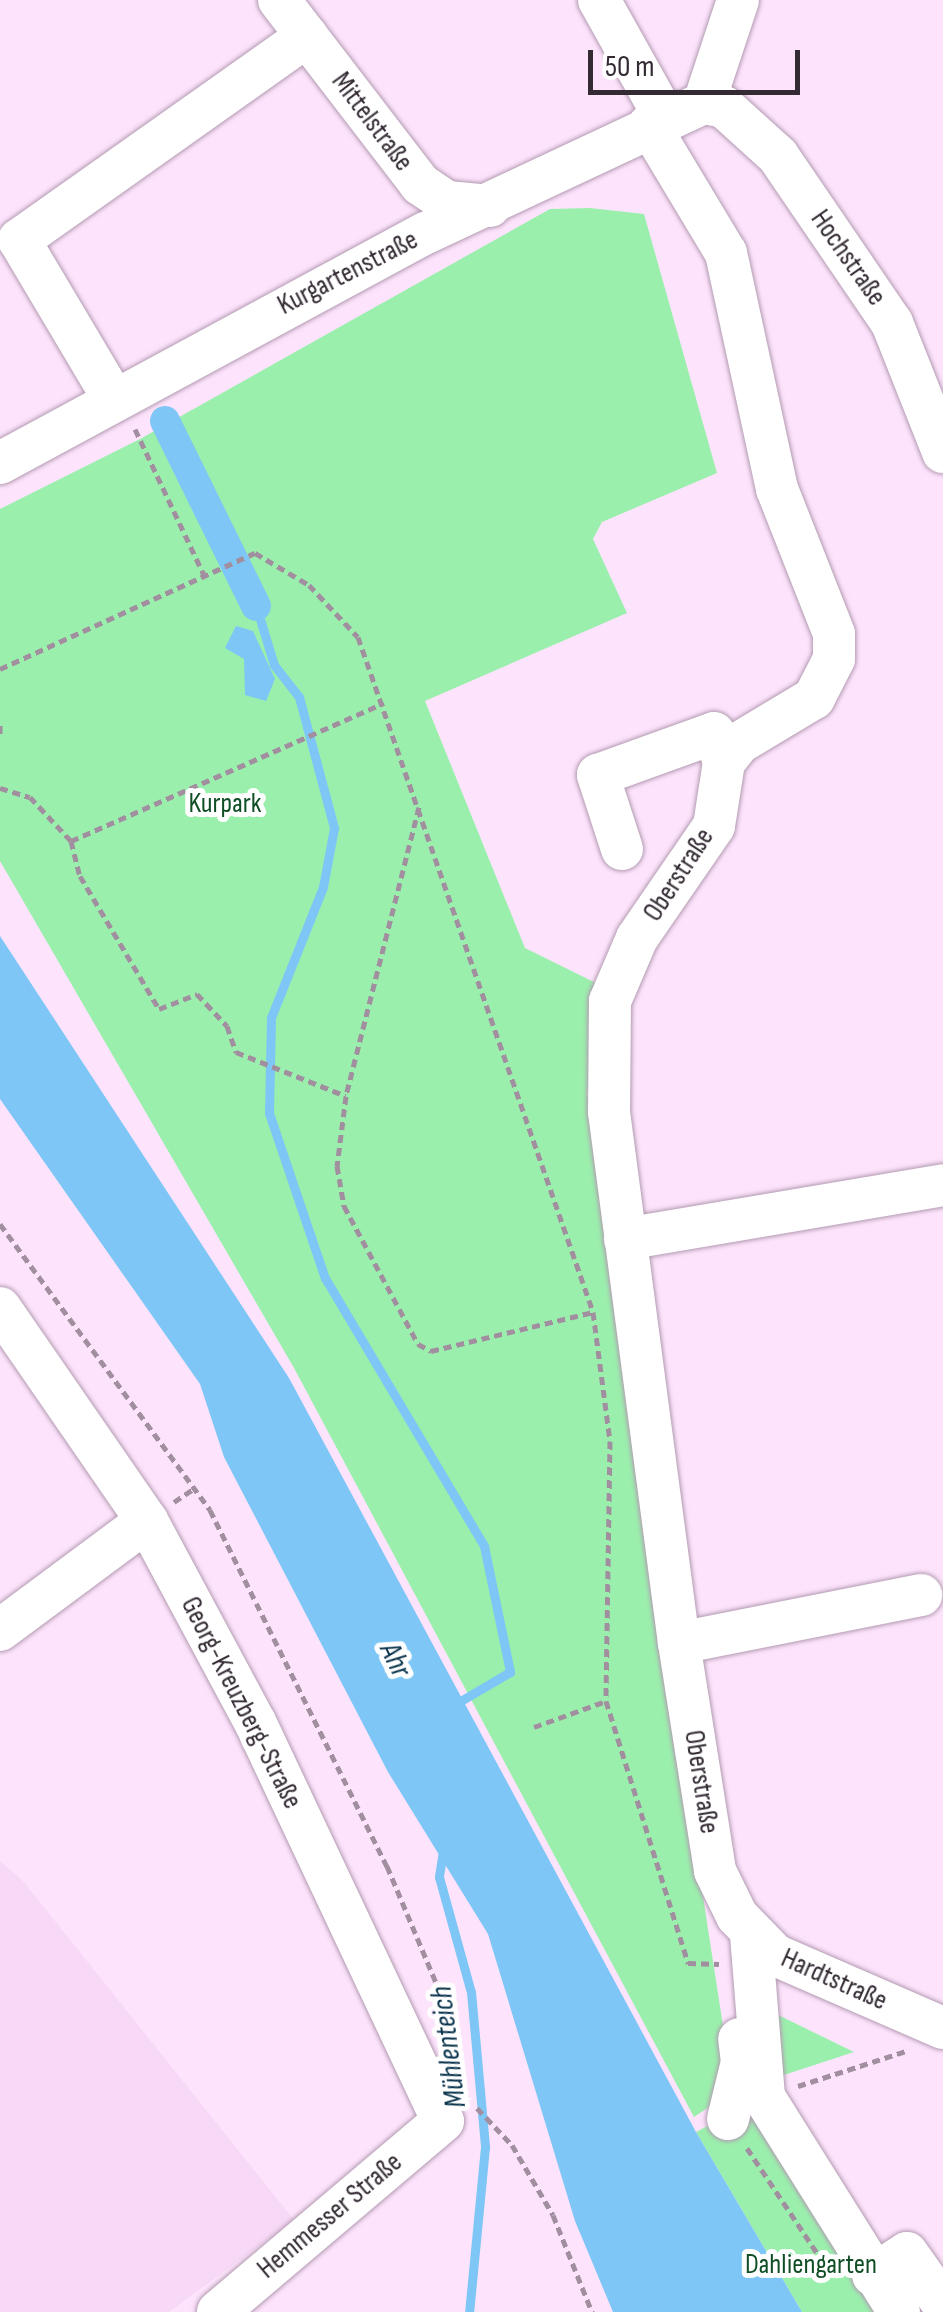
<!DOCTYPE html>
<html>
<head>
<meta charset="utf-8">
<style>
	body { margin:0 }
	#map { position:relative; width:943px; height:2312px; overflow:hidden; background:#fde4fc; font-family:"Sofia Sans Condensed",sans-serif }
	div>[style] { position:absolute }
	.built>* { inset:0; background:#f7d8f6 }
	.green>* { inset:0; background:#9befad }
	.water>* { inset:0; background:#7dc6f6 }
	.stream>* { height:9px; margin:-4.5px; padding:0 4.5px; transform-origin:4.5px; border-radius:4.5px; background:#7dc6f6 }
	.canal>* { height:30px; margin:-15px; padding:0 15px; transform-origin:15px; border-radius:15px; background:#7dc6f6 }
	.path>* { height:5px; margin-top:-2.5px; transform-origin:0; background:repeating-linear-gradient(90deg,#a18fa0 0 8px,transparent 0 13px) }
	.roads { filter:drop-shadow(0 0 2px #b39bb2) drop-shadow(0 0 2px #b39bb2) }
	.minor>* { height:42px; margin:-21px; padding:0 21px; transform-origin:21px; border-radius:21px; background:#fff }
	span { translate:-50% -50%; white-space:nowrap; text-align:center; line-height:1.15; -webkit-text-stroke:10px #fff; paint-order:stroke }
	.street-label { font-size:28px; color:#332a33 }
	.park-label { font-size:28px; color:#104f26 }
	.water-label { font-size:30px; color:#0b354d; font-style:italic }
	.scale { position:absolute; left:588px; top:50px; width:212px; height:45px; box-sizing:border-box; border:5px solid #332a33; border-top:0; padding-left:12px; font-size:30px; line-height:35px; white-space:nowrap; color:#332a33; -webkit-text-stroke:8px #fff; paint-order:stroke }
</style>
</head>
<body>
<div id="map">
	<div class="built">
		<i style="clip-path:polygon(0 1861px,23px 1881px,294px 2220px,169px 2312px,0 2312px)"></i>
	</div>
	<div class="green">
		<i style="clip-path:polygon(590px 208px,644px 214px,717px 473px,602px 522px,593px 539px,627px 613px,425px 701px,525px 948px,608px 989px,587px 1093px,632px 1438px,728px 2058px,727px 2095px,694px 2117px,294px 1368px,0 861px,0 509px,140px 439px,550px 209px)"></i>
		<i style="clip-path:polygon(772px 2012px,854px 2052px,778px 2077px)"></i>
		<i style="clip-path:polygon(745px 2106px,877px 2312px,802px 2312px,696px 2132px)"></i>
	</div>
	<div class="water">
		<i style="clip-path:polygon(236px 626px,253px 631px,275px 679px,266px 701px,245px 695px,244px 659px,225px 648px)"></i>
		<i style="clip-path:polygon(0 936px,289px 1378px,696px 2132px,802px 2312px,613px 2312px,575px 2221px,488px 1934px,388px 1772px,224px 1457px,200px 1384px,0 1099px)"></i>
	</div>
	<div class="stream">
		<i style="left:256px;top:606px;width:62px;rotate:73deg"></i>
		<i style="left:274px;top:665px;width:41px;rotate:52deg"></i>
		<i style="left:299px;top:697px;width:136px;rotate:75deg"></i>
		<i style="left:334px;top:828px;width:60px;rotate:100.6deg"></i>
		<i style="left:323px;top:887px;width:141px;rotate:111.7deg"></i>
		<i style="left:271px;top:1018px;width:95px;rotate:91.2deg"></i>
		<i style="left:269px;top:1113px;width:174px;rotate:71.3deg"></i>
		<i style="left:325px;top:1278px;width:312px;rotate:59.3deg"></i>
		<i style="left:484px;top:1546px;width:129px;rotate:78.3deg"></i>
		<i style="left:510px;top:1672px;width:67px;rotate:149.6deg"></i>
		<i style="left:443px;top:1851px;width:26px;rotate:99deg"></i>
		<i style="left:439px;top:1877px;width:119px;rotate:74.5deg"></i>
		<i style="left:471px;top:1992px;width:156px;rotate:84.8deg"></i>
		<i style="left:485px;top:2147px;width:166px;rotate:95.5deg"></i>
	</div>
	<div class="canal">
		<i style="left:165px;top:421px;width:206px;rotate:63.8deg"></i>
	</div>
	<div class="path">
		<i style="left:135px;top:429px;width:161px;rotate:64.7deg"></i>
		<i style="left:0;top:669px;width:280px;rotate:-24.5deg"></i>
		<i style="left:255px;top:553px;width:63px;rotate:30.7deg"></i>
		<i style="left:309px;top:585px;width:71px;rotate:46.7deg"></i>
		<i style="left:358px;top:637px;width:715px;rotate:70.8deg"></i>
		<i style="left:593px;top:1312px;width:130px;rotate:82.5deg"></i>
		<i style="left:610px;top:1441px;width:260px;rotate:90.9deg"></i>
		<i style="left:606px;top:1701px;width:275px;rotate:72.6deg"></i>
		<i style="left:688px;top:1963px;width:31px;rotate:2deg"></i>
		<i style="left:0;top:725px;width:10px;rotate:90deg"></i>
		<i style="left:0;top:788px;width:31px;rotate:17deg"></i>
		<i style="left:30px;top:797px;width:60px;rotate:47deg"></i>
		<i style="left:71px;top:841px;width:36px;rotate:76deg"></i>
		<i style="left:80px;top:876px;width:155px;rotate:59.3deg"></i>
		<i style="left:159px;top:1009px;width:41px;rotate:-21.5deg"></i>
		<i style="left:197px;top:994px;width:44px;rotate:46.8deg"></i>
		<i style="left:227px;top:1026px;width:28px;rotate:71deg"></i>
		<i style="left:236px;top:1052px;width:118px;rotate:21.8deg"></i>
		<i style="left:419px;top:807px;width:298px;rotate:104.2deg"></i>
		<i style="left:346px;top:1096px;width:71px;rotate:97.3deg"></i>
		<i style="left:337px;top:1166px;width:41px;rotate:80.1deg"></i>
		<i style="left:344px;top:1206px;width:157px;rotate:61.8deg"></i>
		<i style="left:418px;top:1344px;width:15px;rotate:28deg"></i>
		<i style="left:431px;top:1351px;width:167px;rotate:-13.5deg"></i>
		<i style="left:71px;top:841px;width:342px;rotate:-23.8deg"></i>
		<i style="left:0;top:1224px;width:355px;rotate:53.7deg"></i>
		<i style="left:210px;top:1510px;width:398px;rotate:63.6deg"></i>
		<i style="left:387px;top:1866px;width:142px;rotate:67.2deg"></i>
		<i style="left:442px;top:1997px;width:67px;rotate:78deg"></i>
		<i style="left:174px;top:1502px;width:23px;rotate:-34deg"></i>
		<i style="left:534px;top:1727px;width:77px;rotate:-19.9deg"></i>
		<i style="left:798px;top:2086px;width:114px;rotate:-18deg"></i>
		<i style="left:477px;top:2108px;width:51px;rotate:46.6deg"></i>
		<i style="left:512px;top:2145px;width:81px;rotate:59.6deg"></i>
		<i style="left:553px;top:2215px;width:105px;rotate:68.1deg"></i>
		<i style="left:747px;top:2148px;width:133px;rotate:56.3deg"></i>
	</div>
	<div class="roads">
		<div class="minor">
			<i style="left:279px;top:0;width:232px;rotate:52.5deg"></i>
			<i style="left:420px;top:184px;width:32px;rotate:34deg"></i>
			<i style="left:447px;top:202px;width:43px;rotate:5.3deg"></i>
			<i style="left:599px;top:0;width:135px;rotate:60.8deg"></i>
			<i style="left:704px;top:103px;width:108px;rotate:-71.7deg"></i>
			<i style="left:649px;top:125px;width:149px;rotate:59deg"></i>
			<i style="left:726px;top:253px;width:241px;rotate:77.8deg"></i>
			<i style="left:777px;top:489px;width:156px;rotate:68.5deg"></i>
			<i style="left:834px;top:634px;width:25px;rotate:90deg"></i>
			<i style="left:834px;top:659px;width:44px;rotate:117.1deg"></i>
			<i style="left:814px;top:698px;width:87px;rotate:149deg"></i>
			<i style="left:739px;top:743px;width:24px;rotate:128deg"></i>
			<i style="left:724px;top:762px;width:65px;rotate:98.9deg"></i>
			<i style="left:714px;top:826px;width:136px;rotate:124.5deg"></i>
			<i style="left:637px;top:938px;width:69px;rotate:113.2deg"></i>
			<i style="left:610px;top:1001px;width:111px;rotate:90.5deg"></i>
			<i style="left:609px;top:1112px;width:536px;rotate:82.49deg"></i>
			<i style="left:679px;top:1643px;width:231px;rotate:81deg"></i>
			<i style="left:715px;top:1871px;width:50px;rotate:63.9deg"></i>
			<i style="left:737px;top:1916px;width:54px;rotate:45.7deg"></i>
			<i style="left:775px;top:1955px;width:183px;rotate:23.5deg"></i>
			<i style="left:113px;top:398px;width:184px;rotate:-120.7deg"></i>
			<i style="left:19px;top:240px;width:353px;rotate:-35.3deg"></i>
			<i style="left:0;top:463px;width:484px;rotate:-28.4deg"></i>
			<i style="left:426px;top:233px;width:307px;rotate:-25.1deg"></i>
			<i style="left:704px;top:103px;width:20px;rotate:11deg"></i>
			<i style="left:724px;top:107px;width:73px;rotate:42.2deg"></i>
			<i style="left:778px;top:156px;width:202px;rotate:55.7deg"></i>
			<i style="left:892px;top:323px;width:139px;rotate:68.4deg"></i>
			<i style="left:622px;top:849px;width:78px;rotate:-108deg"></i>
			<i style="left:598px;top:775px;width:123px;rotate:-19.9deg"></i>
			<i style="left:714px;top:733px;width:31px;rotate:71deg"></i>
			<i style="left:625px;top:1239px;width:323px;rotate:-9.6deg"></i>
			<i style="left:0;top:1308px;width:259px;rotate:55.4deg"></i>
			<i style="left:147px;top:1521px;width:228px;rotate:61.8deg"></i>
			<i style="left:255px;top:1722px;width:441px;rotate:64.8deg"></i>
			<i style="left:443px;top:2121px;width:295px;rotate:139.7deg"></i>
			<i style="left:0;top:1630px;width:183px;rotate:-36.6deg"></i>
			<i style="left:679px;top:1643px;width:247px;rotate:-11.2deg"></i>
			<i style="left:751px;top:1935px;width:163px;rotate:85.4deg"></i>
			<i style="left:764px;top:2097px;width:254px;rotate:57.9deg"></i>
			<i style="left:728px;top:2119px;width:59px;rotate:-76.2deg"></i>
			<i style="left:742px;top:2062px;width:23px;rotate:-97deg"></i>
			<i style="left:873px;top:2275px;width:40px;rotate:-32.9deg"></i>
			<i style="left:907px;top:2253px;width:62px;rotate:54.8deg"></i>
		</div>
	</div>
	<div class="street-label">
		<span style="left:372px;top:122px;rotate:53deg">Mittelstraße</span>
		<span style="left:848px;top:258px;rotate:55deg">Hochstraße</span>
		<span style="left:348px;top:273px;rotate:-27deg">Kurgartenstraße</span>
		<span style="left:679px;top:875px;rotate:-57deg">Oberstraße</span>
		<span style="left:241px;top:1703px;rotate:63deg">Georg-Kreuzberg-Straße</span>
		<span style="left:701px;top:1782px;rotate:81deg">Oberstraße</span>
		<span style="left:834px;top:1980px;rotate:24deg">Hardtstraße</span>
		<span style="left:330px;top:2216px;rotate:-40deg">Hemmesser Straße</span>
	</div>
	<div class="park-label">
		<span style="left:225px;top:804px">Kurpark</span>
		<span style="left:811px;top:2265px">Dahliengarten</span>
	</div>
	<div class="water-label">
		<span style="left:395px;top:1660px;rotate:64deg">Ahr</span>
		<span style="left:449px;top:2047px;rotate:-97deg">Mühlenteich</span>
	</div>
	<div class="scale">50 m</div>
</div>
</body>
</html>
